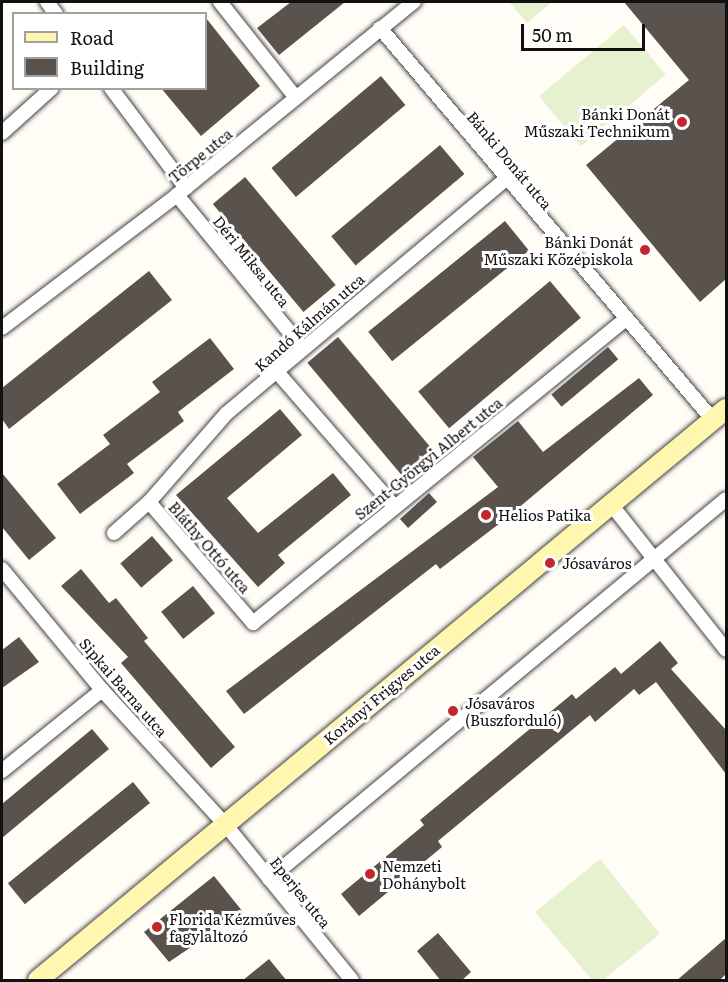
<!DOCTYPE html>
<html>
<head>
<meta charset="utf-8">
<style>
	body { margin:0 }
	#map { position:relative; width:728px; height:982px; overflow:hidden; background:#fffdf5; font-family:Literata,serif }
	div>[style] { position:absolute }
	.pitch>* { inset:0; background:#e6f2cf; transform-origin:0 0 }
	.building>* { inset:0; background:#5a524d; transform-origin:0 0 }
	.roads { filter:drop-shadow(0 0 2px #444) drop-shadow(0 0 2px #444) }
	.street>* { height:14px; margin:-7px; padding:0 7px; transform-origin:7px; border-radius:7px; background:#fff }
	.secondary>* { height:20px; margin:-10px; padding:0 10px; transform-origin:10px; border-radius:10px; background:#fff6b0 }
	.dots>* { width:16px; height:16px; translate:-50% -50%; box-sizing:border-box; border:3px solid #fff; border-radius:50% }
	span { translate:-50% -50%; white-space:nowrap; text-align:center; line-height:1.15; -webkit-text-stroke:6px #fff; paint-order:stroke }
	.poi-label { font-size:15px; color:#111 }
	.right { translate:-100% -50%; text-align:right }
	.left { translate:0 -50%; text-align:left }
	.street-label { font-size:15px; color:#111 }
	.frame { position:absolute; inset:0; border:3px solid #111; pointer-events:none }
	.legend { position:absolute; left:12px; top:12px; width:195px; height:78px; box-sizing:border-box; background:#fff; border:2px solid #a0a0a0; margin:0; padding:8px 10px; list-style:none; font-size:18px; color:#111 }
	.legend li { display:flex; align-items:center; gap:12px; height:30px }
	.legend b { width:30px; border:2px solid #a0a0a0 }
	.scale { position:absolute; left:521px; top:24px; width:124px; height:27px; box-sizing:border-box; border:3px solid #111; border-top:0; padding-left:8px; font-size:18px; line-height:21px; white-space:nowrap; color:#111; -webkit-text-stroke:4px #fff; paint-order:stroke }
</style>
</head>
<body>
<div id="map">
	<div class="pitch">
		<i style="clip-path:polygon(509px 2px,552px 2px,527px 23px)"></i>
		<i style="left:624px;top:25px;width:65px;height:111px;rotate:50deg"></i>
		<i style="clip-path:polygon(600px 859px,660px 934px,603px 980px,592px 980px,535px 912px)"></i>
	</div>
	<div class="building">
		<i style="clip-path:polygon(291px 2px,345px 2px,279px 55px,257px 28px)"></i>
		<i style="clip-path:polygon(624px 2px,726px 2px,726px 279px,700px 302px,586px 165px,689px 80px)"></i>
		<i style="clip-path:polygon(206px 18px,260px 86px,201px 136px,161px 88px,206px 88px)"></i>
		<i style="left:381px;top:76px;width:38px;height:143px;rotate:50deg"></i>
		<i style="left:440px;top:145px;width:38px;height:142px;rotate:50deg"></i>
		<i style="left:245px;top:177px;width:141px;height:42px;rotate:50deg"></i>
		<i style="left:505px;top:221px;width:38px;height:176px;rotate:51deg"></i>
		<i style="clip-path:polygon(149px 271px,172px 300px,9px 429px,2px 419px,2px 388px)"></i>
		<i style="left:550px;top:281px;width:48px;height:172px;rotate:50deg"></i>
		<i style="left:338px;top:337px;width:152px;height:40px;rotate:50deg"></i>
		<i style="clip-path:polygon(210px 338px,234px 369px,178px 412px,184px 421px,127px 464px,134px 473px,80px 514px,57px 484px,110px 444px,103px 435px,160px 392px,152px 382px)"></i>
		<i style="left:608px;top:347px;width:16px;height:74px;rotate:50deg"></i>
		<i style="clip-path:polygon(639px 378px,653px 395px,504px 520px,440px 569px,436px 564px,244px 714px,226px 691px,498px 487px,473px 457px,518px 421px,543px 452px)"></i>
		<i style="clip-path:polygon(280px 409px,302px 435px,227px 498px,258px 533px,333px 473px,351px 495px,278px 555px,285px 563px,258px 587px,176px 495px)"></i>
		<i style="clip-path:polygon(2px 473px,56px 538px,29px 560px,2px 527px)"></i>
		<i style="left:429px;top:493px;width:12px;height:39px;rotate:48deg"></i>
		<i style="left:152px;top:536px;width:32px;height:42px;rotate:49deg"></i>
		<i style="clip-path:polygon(81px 569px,109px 603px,116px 598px,148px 638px,144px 641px,235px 747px,211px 768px,121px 663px,128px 657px,61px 586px)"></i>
		<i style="left:193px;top:586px;width:35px;height:41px;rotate:51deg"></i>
		<i style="clip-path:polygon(19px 637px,39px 662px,2px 688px,2px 650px)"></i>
		<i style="clip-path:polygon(660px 641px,678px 663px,671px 669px,726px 730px,726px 774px,656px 682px,639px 695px,634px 689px,595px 722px,590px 715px,438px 841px,442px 847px,359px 916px,341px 894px,424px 825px,420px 820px,572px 694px,576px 699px,615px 667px,621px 674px)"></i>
		<i style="clip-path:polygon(92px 729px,109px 749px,2px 838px,2px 804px)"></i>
		<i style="left:133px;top:782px;width:27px;height:161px;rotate:51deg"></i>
		<i style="clip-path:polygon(214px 876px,243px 912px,169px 962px,144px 932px)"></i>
		<i style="clip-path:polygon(438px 933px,471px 972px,461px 981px,441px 981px,417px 951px)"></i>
		<i style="clip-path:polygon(726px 938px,726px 974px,719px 981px,676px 981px)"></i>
		<i style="clip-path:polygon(269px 959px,287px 981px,242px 981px)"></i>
	</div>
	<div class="roads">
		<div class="street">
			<i style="left:47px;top:2px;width:15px;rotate:53deg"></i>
			<i style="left:220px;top:2px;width:122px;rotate:51.6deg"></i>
			<i style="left:380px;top:28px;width:514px;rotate:49.65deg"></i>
			<i style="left:111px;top:88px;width:125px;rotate:53.1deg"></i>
			<i style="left:2px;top:133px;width:67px;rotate:-42deg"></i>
			<i style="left:177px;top:195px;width:197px;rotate:50.6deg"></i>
			<i style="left:2px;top:328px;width:220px;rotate:-37.2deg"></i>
			<i style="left:177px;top:195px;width:306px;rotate:-39.2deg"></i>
			<i style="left:277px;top:372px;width:178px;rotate:48.9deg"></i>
			<i style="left:149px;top:502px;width:160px;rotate:49.3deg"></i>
			<i style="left:253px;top:623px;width:479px;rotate:-39.2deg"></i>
			<i style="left:610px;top:503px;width:187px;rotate:51.7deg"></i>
			<i style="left:114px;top:533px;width:47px;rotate:-41.5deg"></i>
			<i style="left:149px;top:502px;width:118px;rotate:-48.8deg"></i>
			<i style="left:227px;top:413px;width:363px;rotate:-40deg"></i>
			<i style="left:2px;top:569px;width:157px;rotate:50.4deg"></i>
			<i style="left:102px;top:690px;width:182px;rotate:47.5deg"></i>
			<i style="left:225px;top:824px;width:201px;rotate:50.9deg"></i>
			<i style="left:2px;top:771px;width:129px;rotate:-39deg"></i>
			<i style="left:269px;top:879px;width:594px;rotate:-39.74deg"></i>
		</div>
		<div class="secondary">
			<i style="left:38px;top:980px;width:894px;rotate:-39.69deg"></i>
		</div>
	</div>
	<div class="dots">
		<i style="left:682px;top:122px;background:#c4262e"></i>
		<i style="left:645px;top:250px;background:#c4262e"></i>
		<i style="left:486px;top:515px;background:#c4262e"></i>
		<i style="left:550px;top:563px;background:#c4262e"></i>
		<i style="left:453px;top:711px;background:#c4262e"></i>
		<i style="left:370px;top:874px;background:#c4262e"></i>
		<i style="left:157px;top:927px;background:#c4262e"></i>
	</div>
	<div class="poi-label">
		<span class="right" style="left:670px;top:122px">Bánki Donát<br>Műszaki Technikum</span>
		<span class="right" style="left:633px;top:250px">Bánki Donát<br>Műszaki Középiskola</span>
		<span class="left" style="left:498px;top:515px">Helios Patika</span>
		<span class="left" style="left:562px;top:563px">Jósaváros</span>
		<span class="left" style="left:465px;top:711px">Jósaváros<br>(Buszforduló)</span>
		<span class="left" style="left:382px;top:874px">Nemzeti<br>Dohánybolt</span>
		<span class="left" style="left:169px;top:927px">Florida Kézműves<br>fagylaltozó</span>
	</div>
	<div class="street-label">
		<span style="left:200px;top:155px;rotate:-39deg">Törpe utca</span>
		<span style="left:510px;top:160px;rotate:50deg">Bánki Donát utca</span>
		<span style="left:252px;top:261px;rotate:51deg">Déri Miksa utca</span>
		<span style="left:309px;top:322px;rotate:-41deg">Kandó Kálmán utca</span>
		<span style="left:428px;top:458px;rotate:-39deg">Szent-Györgyi Albert utca</span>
		<span style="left:210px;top:547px;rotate:49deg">Bláthy Ottó utca</span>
		<span style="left:124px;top:687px;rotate:49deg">Sipkai Barna utca</span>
		<span style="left:381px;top:694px;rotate:-40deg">Korányi Frigyes utca</span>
		<span style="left:301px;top:892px;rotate:51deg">Eperjes utca</span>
	</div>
	<div class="frame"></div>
	<ul class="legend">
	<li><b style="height:8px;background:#fff6b0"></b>Road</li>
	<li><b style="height:16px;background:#5a524d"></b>Building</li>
	</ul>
	<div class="scale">50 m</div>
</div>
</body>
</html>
